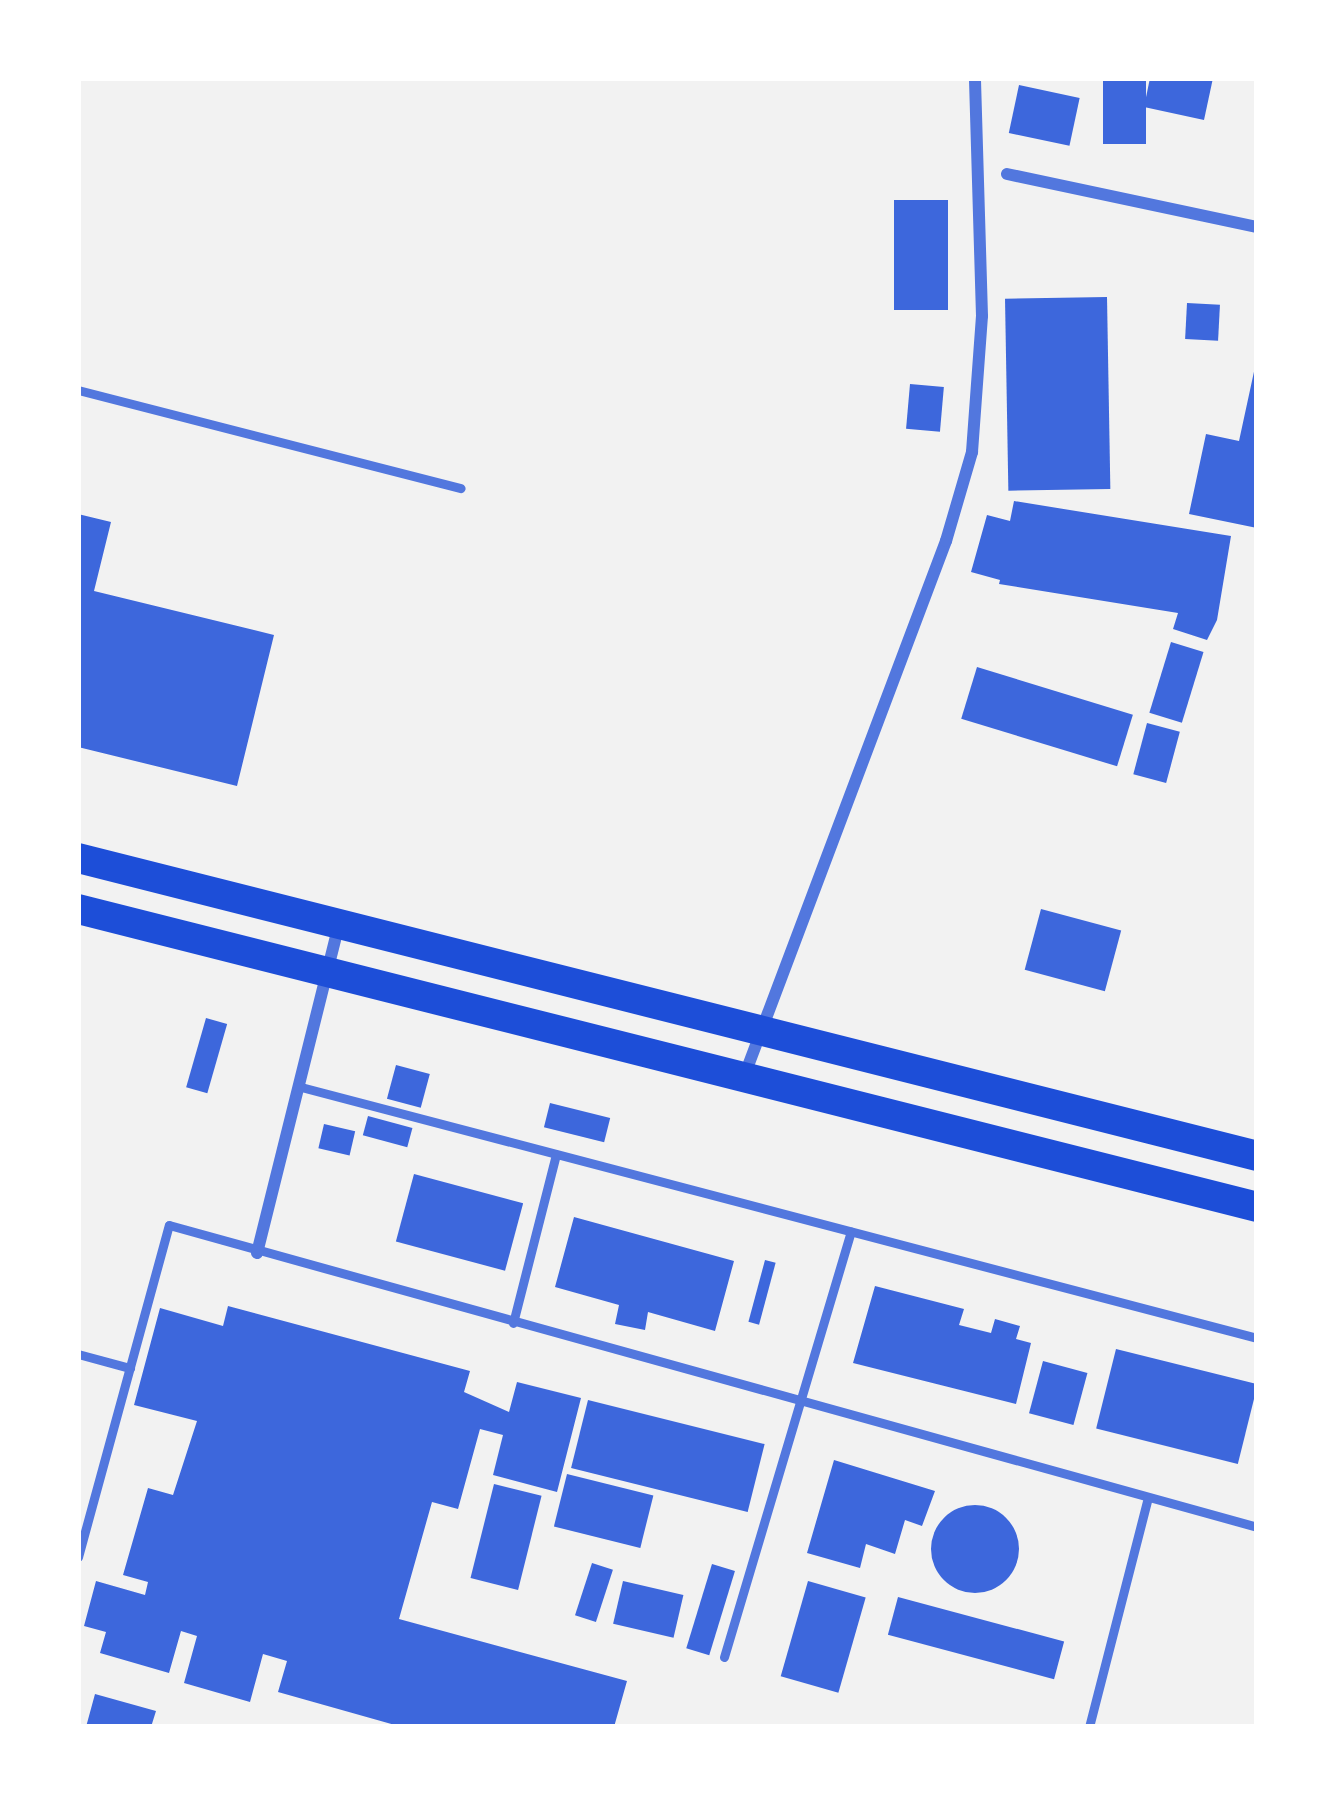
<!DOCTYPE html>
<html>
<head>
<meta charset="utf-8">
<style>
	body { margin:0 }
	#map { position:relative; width:1335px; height:1805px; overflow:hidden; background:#f2f2f2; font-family:Signika,sans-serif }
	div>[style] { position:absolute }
	.building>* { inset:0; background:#3d67dc; transform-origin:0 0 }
	.round { border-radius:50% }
	.service>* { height:9px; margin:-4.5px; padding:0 4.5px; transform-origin:4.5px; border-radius:4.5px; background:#5277de }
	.minor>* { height:12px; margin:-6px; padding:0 6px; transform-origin:6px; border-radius:6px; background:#5277de }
	.primary>* { height:30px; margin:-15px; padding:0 15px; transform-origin:15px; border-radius:15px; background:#1d4ed8 }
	span { translate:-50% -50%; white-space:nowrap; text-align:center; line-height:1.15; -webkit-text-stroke:9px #fff; paint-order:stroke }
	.frame { position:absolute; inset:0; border:81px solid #fff; pointer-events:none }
</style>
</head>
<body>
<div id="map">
	<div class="building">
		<i style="left:1103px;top:78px;width:43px;height:66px"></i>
		<i style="clip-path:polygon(1150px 78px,1213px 78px,1204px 120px,1144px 107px)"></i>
		<i style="left:1019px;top:85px;width:62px;height:49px;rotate:12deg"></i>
		<i style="left:894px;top:200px;width:54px;height:110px"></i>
		<i style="left:1107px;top:297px;width:192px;height:102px;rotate:89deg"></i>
		<i style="left:1187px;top:303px;width:33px;height:36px;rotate:3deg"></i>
		<i style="clip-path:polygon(1255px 367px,1257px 528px,1189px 514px,1206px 434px,1239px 441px)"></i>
		<i style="left:910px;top:384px;width:34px;height:45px;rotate:5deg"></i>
		<i style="clip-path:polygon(1014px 501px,1231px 536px,1217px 620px,1207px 640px,1173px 629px,1178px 613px,999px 584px,1000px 580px,971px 572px,987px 515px,1010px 521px)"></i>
		<i style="clip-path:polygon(78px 514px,111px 522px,94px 591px,274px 635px,237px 786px,78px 747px)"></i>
		<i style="left:1171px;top:642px;width:34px;height:74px;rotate:17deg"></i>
		<i style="left:977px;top:667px;width:163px;height:54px;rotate:17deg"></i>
		<i style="left:1147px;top:723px;width:34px;height:53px;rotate:15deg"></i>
		<i style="left:1041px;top:909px;width:83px;height:63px;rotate:15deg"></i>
		<i style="left:206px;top:1018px;width:22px;height:72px;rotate:16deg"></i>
		<i style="left:396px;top:1065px;width:35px;height:35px;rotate:15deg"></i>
		<i style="left:550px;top:1103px;width:62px;height:25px;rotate:14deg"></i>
		<i style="left:368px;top:1116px;width:46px;height:20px;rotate:15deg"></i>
		<i style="left:324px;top:1124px;width:32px;height:25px;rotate:13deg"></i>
		<i style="left:414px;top:1174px;width:113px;height:70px;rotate:15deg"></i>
		<i style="clip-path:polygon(574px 1217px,734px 1261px,715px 1331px,648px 1312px,645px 1330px,615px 1324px,619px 1305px,555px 1287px)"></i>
		<i style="left:765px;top:1260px;width:11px;height:64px;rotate:15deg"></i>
		<i style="clip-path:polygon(875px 1286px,964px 1309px,959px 1325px,991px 1333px,995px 1319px,1020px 1326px,1016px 1339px,1031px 1343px,1016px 1404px,853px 1363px)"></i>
		<i style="clip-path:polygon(228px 1306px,470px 1371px,464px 1392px,509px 1412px,517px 1382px,581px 1398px,557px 1492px,493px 1475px,503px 1435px,480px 1429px,458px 1509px,432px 1502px,399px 1619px,627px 1681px,614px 1727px,402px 1727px,278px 1692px,287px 1661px,263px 1654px,250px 1702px,184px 1683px,197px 1636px,181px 1631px,169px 1673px,100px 1653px,106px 1632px,84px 1626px,96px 1581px,145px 1595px,148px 1582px,123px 1575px,148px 1488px,173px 1495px,197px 1421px,134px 1405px,160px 1308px,223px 1326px)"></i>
		<i style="left:1116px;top:1349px;width:146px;height:82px;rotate:14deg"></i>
		<i style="left:1043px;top:1361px;width:46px;height:54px;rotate:15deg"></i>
		<i style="left:588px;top:1400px;width:182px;height:70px;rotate:14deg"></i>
		<i style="clip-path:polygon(834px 1460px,935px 1491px,922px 1526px,905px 1520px,895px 1554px,866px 1544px,860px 1568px,807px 1553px)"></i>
		<i style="left:567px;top:1474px;width:89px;height:54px;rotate:14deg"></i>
		<i style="left:494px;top:1484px;width:49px;height:97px;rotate:14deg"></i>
		<i class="round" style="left:931px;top:1505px;width:88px;height:88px"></i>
		<i style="left:592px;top:1563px;width:22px;height:55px;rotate:18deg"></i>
		<i style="left:712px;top:1564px;width:24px;height:88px;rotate:17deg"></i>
		<i style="left:623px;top:1581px;width:62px;height:44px;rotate:13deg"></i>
		<i style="left:808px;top:1581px;width:60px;height:99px;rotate:16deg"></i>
		<i style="left:898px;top:1597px;width:172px;height:39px;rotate:15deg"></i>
		<i style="clip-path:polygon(95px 1694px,156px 1711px,151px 1727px,86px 1727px)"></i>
	</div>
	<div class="service">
		<i style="left:78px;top:390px;width:395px;rotate:14.4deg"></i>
		<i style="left:301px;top:1087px;width:988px;rotate:14.71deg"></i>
		<i style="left:513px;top:1323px;width:174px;rotate:-75.7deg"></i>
		<i style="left:78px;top:1354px;width:54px;rotate:15.1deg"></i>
		<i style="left:78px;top:1557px;width:344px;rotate:-74.7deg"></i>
		<i style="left:169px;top:1225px;width:1129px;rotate:15.51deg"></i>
		<i style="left:724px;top:1657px;width:444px;rotate:-73.4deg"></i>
		<i style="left:1089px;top:1727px;width:236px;rotate:-75.6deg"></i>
	</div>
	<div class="minor">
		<i style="left:1007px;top:174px;width:256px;rotate:12deg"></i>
		<i style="left:745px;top:1074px;width:570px;rotate:-69.34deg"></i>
		<i style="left:946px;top:541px;width:93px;rotate:-73.7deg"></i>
		<i style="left:972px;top:452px;width:136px;rotate:-85.8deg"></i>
		<i style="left:982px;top:316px;width:238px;rotate:-91.7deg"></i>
		<i style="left:257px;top:1253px;width:335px;rotate:-76deg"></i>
	</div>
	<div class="primary">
		<i style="left:78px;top:858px;width:1216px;rotate:14.18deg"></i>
		<i style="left:78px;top:909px;width:1216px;rotate:14.18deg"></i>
	</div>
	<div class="frame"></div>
</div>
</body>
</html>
